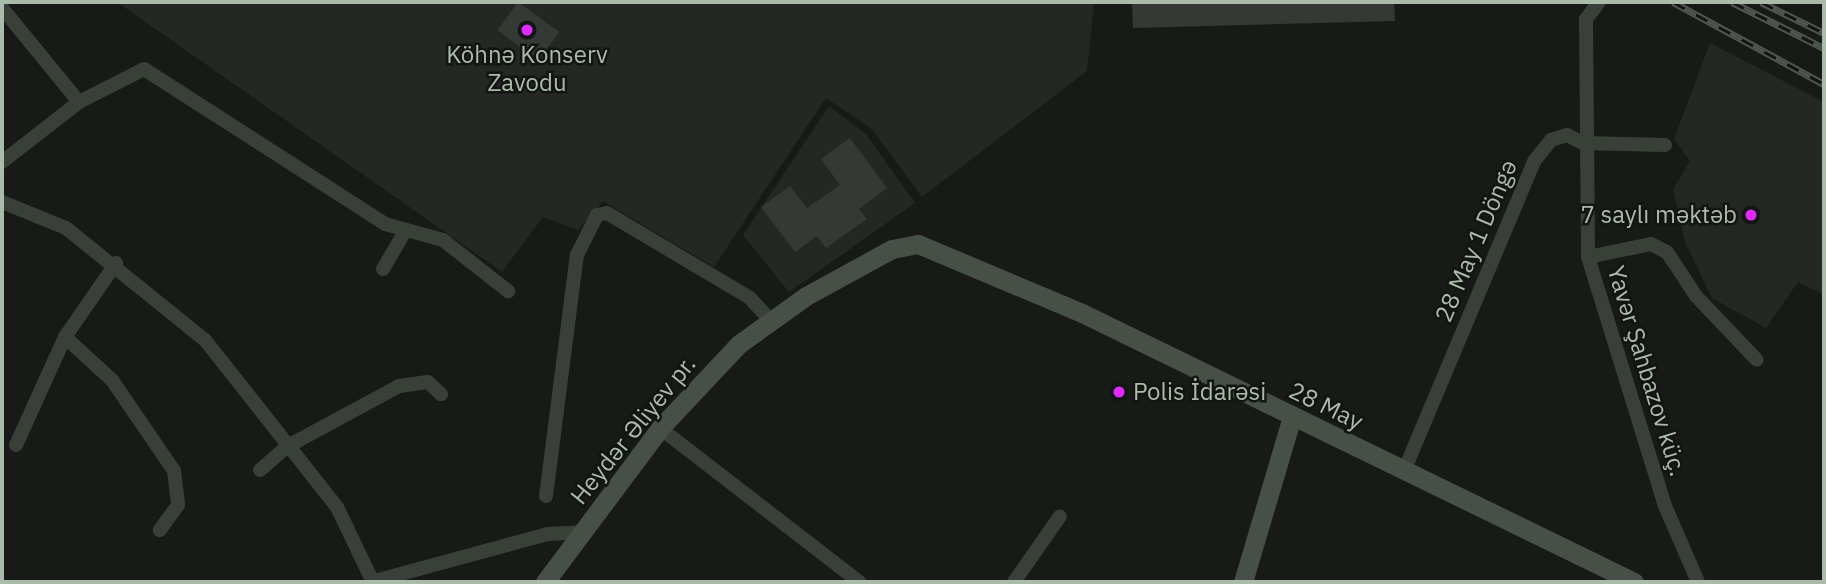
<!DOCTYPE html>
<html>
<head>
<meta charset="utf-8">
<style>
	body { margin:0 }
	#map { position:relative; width:1826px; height:584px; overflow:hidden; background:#181a18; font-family:"IBM Plex Sans",sans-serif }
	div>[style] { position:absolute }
	.built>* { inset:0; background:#242724 }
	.building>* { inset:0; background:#353935; transform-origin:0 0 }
	.street>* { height:14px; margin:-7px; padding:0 7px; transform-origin:7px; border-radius:7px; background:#384038 }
	.secondary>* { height:19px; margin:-9.5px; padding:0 9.5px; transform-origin:9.5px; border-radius:9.5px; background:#475046 }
	.rail>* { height:7px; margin-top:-3.5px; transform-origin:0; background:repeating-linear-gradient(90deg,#131513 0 13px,#4e574d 0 26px); box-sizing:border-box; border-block:2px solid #4e574d }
	.dots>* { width:19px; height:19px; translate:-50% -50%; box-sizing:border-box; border:4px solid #131513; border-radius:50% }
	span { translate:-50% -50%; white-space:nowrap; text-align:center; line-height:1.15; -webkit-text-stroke:5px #131513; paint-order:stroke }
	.poi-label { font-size:24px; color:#abbba9 }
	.right { translate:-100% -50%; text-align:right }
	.left { translate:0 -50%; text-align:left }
	.street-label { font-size:24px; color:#abbba9 }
	.frame { position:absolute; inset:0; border:4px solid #abbba9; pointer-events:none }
</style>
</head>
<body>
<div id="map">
	<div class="built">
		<i style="clip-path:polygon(117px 2px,1094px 2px,1087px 71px,922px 197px,872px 129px,826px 98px,714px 267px,603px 201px,578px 230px,543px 217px,502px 272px)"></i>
		<i style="clip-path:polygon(1710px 43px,1824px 102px,1824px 295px,1798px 282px,1766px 328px,1712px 298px,1685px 242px,1673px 189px,1690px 161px,1674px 139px)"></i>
		<i style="clip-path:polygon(829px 106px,866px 134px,915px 203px,789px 292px,743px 235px)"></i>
	</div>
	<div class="building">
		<i style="left:518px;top:2px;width:51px;height:35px;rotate:36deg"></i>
		<i style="clip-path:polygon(1132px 2px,1394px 2px,1395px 21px,1133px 28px)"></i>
		<i style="clip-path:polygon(850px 138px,887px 188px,859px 209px,867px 219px,826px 248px,817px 236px,795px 252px,761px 207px,790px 186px,807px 208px,840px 185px,821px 159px)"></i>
	</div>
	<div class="street">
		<i style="left:1599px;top:2px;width:21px;rotate:127deg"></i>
		<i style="left:1586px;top:19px;width:238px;rotate:89.5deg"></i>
		<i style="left:1588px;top:257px;width:261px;rotate:72.8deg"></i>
		<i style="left:1665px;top:506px;width:83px;rotate:66.5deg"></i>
		<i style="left:2px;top:8px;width:122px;rotate:50.7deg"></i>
		<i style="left:2px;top:162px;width:98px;rotate:-37.9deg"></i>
		<i style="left:79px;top:102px;width:73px;rotate:-26.9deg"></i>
		<i style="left:144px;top:69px;width:287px;rotate:32.7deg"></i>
		<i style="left:385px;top:224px;width:60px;rotate:15.4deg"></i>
		<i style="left:443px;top:240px;width:83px;rotate:38.1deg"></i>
		<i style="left:2px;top:202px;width:69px;rotate:22.1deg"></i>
		<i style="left:66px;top:228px;width:179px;rotate:38.9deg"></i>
		<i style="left:205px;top:340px;width:213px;rotate:51.7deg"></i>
		<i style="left:337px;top:507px;width:83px;rotate:64.4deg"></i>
		<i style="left:1588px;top:257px;width:64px;rotate:-11.7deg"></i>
		<i style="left:1651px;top:244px;width:18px;rotate:27deg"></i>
		<i style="left:1667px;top:252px;width:53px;rotate:56.6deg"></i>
		<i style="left:1696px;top:296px;width:88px;rotate:46.4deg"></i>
		<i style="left:383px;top:269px;width:42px;rotate:-59.7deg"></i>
		<i style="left:65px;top:337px;width:64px;rotate:42.5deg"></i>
		<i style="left:112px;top:380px;width:110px;rotate:55.7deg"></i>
		<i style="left:174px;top:471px;width:34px;rotate:83deg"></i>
		<i style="left:178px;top:505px;width:31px;rotate:126deg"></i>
		<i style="left:660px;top:428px;width:252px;rotate:37.7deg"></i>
		<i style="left:16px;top:445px;width:119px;rotate:-65.6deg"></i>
		<i style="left:65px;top:337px;width:90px;rotate:-55.4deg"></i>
		<i style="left:260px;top:470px;width:37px;rotate:-41deg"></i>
		<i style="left:288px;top:446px;width:126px;rotate:-28.4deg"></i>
		<i style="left:399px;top:386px;width:29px;rotate:-8deg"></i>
		<i style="left:428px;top:382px;width:18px;rotate:43deg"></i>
		<i style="left:1404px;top:471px;width:337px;rotate:-67.2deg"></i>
		<i style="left:1535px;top:160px;width:26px;rotate:-51deg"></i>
		<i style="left:1551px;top:140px;width:17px;rotate:-17deg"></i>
		<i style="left:1567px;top:135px;width:18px;rotate:27deg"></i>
		<i style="left:1583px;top:143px;width:82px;rotate:1.4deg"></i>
		<i style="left:546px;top:496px;width:243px;rotate:-82.7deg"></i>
		<i style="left:577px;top:255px;width:45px;rotate:-63.4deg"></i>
		<i style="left:597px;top:215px;width:10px;rotate:-11deg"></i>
		<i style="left:607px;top:213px;width:166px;rotate:30.7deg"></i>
		<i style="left:750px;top:298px;width:30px;rotate:48deg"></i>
		<i style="left:371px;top:582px;width:183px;rotate:-15.2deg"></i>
		<i style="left:548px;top:534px;width:35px;rotate:-3deg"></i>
		<i style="left:1014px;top:582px;width:80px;rotate:-55.1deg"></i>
	</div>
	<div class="secondary">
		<i style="left:545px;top:582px;width:192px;rotate:-53.2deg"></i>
		<i style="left:660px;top:428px;width:115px;rotate:-46.8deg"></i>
		<i style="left:739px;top:344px;width:82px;rotate:-35.6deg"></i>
		<i style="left:806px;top:296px;width:98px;rotate:-28.7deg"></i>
		<i style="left:892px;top:249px;width:26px;rotate:-11deg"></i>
		<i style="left:918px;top:244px;width:178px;rotate:22.8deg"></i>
		<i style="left:1082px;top:313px;width:614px;rotate:25.98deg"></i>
		<i style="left:1243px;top:582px;width:172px;rotate:-73.5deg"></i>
	</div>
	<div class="rail">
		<i style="left:1673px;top:2px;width:172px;rotate:28.5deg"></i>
		<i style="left:1732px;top:2px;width:103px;rotate:26.6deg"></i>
		<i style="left:1761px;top:2px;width:70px;rotate:26.2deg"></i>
	</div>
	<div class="dots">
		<i style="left:527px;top:30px;background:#e02bff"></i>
		<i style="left:1751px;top:215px;background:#e02bff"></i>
		<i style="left:1119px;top:392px;background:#e02bff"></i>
	</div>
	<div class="poi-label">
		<span style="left:527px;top:69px">Köhnə Konserv<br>Zavodu</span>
		<span class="right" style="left:1737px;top:215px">7 saylı məktəb</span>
		<span class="left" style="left:1133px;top:392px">Polis İdarəsi</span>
	</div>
	<div class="street-label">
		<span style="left:1476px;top:241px;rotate:-67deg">28 May 1 Döngə</span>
		<span style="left:1647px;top:371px;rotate:73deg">Yavər Şahbazov küç.</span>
		<span style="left:1326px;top:406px;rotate:26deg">28 May</span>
		<span style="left:633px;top:430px;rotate:-51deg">Heydər Əliyev pr.</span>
	</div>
	<div class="frame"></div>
</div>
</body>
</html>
